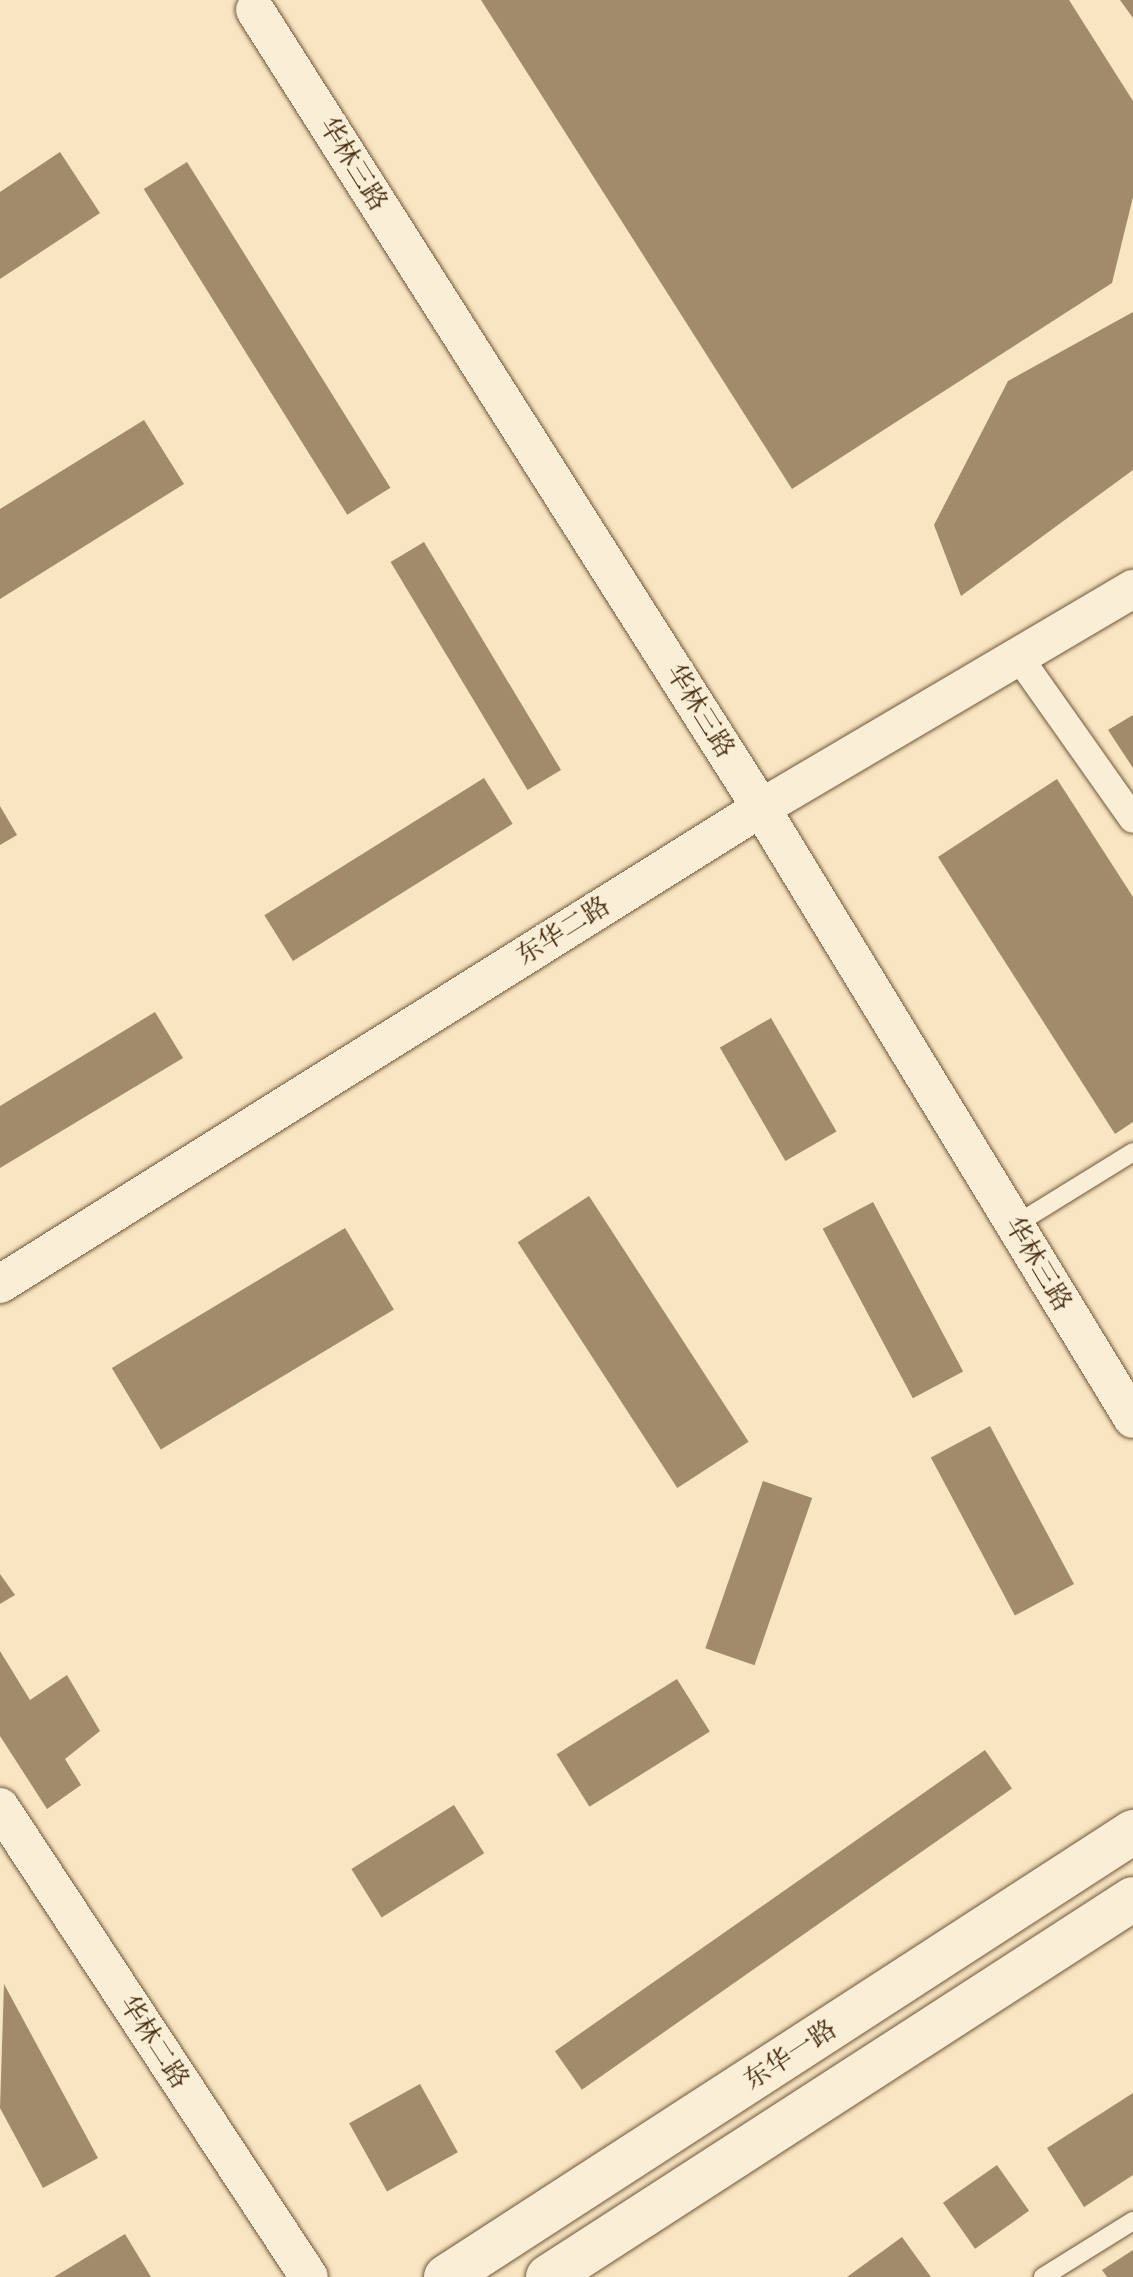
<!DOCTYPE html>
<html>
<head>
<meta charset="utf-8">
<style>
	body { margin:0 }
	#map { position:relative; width:1133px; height:2277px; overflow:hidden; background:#f8e5c2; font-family:"IM FELL French Canon","Noto Serif SC",serif }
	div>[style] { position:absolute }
	.building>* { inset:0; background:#a18b6b; transform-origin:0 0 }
	.roads { filter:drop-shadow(0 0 2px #70583a) drop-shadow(0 0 2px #70583a) }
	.service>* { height:18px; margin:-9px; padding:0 9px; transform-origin:9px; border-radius:9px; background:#faeed7 }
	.pedestrian>* { height:28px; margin:-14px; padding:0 14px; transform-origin:14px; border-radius:14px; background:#faeed7 }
	.minor>* { height:38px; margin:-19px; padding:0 19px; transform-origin:19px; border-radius:19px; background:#faeed7 }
	.tertiary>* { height:44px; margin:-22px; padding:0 22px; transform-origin:22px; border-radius:22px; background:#faeed7 }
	span { translate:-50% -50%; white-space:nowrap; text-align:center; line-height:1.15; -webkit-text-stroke:8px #faeed7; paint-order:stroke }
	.street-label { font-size:26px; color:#42290c }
</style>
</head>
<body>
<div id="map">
	<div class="building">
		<i style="clip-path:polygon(481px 0,1069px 0,1133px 101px,1133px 197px,1112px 283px,792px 489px)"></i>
		<i style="clip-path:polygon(1120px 0,1133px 0,1133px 18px)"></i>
		<i style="clip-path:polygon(60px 152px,100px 213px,0 279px,0 192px)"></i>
		<i style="left:187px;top:162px;width:384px;height:51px;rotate:58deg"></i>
		<i style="clip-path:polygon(1133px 312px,1133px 470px,961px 596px,934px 525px,1008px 381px)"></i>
		<i style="clip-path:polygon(144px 420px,184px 484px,0 599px,0 509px)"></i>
		<i style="left:424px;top:542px;width:266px;height:39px;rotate:59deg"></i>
		<i style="clip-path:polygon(1133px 715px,1133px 768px,1108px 730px)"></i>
		<i style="left:484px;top:778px;width:54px;height:259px;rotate:58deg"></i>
		<i style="clip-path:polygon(1057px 779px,1133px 897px,1133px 1122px,1115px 1134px,938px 857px)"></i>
		<i style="clip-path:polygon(0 806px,17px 835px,0 845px)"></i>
		<i style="clip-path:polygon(155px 1012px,183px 1058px,0 1168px,0 1106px)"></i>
		<i style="left:771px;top:1018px;width:131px;height:59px;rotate:60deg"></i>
		<i style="left:589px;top:1196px;width:293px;height:85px;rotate:57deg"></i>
		<i style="left:873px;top:1202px;width:192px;height:57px;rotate:62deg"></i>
		<i style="left:345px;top:1228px;width:95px;height:272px;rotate:59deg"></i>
		<i style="left:990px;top:1426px;width:179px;height:67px;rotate:62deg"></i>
		<i style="left:763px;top:1481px;width:52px;height:177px;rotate:19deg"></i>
		<i style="clip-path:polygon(0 1574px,15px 1595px,0 1604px)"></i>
		<i style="clip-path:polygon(0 1651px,30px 1700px,67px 1675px,100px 1731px,65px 1759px,81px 1785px,47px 1809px,0 1736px)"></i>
		<i style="left:677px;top:1679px;width:62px;height:142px;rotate:58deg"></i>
		<i style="left:985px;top:1750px;width:47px;height:525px;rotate:55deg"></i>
		<i style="left:454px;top:1805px;width:57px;height:121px;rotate:58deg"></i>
		<i style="clip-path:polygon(4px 1984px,98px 2158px,43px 2188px,0 2108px)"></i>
		<i style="left:420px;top:2084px;width:78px;height:81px;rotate:61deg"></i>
		<i style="clip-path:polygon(1133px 2093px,1133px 2175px,1084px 2207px,1047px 2148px)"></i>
		<i style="left:997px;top:2165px;width:56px;height:66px;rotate:55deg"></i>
		<i style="clip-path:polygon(125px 2234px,151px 2277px,54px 2277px)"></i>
		<i style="clip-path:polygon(902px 2237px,931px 2277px,847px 2277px)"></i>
		<i style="clip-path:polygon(1133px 2250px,1133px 2277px,1107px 2277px,1102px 2270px)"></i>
	</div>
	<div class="roads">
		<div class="service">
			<i style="left:1015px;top:1225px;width:139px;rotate:-31.7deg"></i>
			<i style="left:1043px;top:2277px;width:106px;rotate:-31.9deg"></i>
		</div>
		<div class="pedestrian">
			<i style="left:1018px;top:656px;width:199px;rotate:54.8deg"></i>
		</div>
		<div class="minor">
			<i style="left:255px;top:10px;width:945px;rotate:57.62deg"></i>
			<i style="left:761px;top:808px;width:715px;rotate:58.67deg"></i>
			<i style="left:0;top:1284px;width:898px;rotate:-32.03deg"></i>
			<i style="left:761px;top:808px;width:432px;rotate:-30.5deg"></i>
			<i style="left:0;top:1807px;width:562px;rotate:56.68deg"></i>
		</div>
		<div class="tertiary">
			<i style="left:446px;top:2277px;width:819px;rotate:-32.93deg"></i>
			<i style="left:548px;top:2277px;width:696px;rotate:-32.87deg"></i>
		</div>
	</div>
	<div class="street-label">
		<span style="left:353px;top:164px;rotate:58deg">华林三路</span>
		<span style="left:700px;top:711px;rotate:58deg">华林三路</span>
		<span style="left:563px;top:931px;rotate:-32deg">东华二路</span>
		<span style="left:1038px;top:1264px;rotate:59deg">华林三路</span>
		<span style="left:154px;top:2042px;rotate:57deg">华林二路</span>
		<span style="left:790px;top:2055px;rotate:-33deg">东华一路</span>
	</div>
</div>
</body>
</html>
